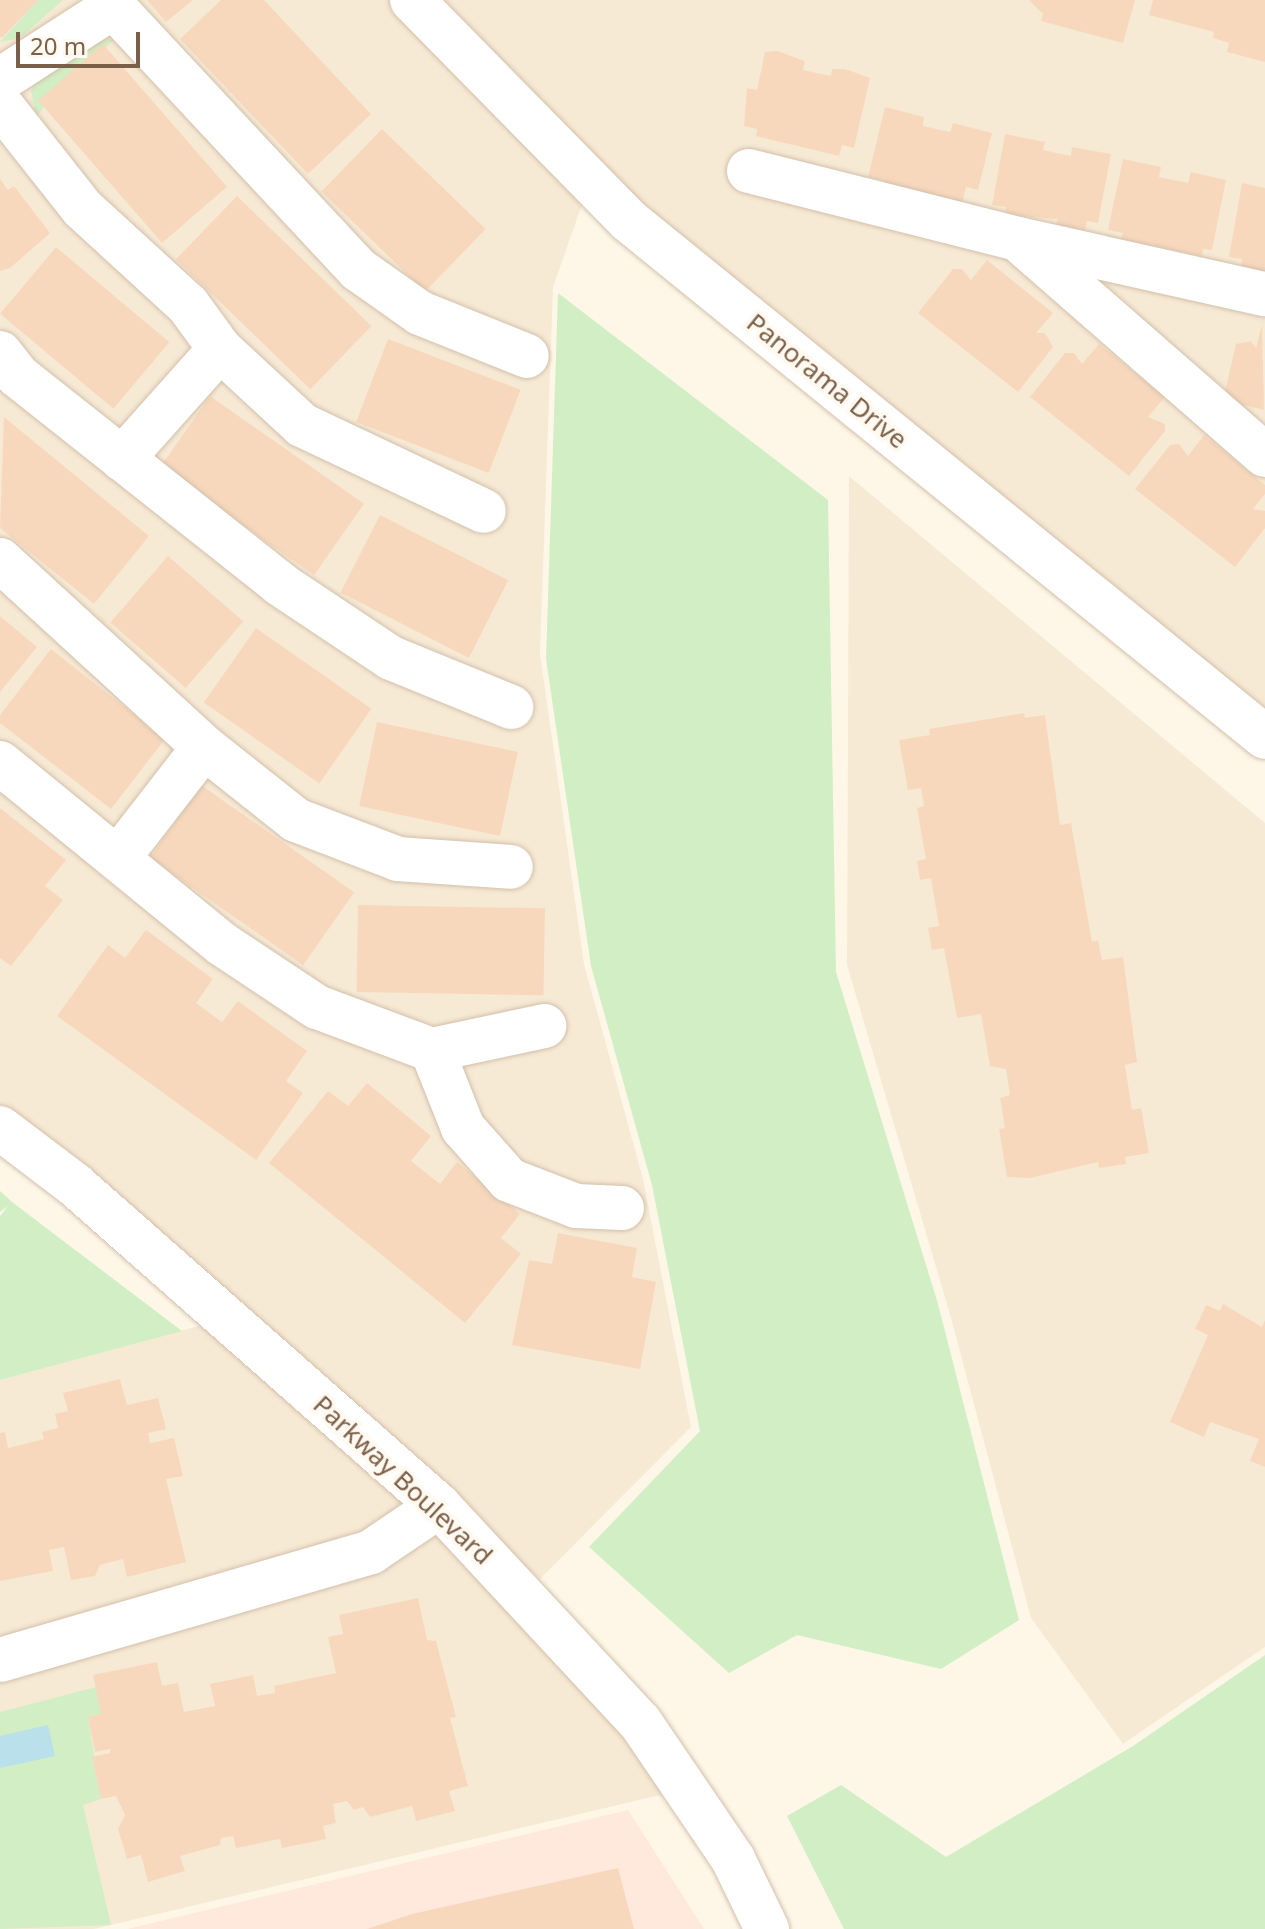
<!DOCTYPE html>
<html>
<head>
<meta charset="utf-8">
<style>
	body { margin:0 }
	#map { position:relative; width:1265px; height:1929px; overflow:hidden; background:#fef7e8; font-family:"Noto Sans",sans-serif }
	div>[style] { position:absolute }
	.residential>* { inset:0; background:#f7ead5 }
	.commercial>* { inset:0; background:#ffe9dc }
	.green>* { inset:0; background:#d2eec4 }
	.water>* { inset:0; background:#bae0eb }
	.building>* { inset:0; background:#f7d8bd; transform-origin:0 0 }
	.roads { filter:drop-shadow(0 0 2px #d3c0ac) drop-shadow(0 0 2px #d3c0ac) }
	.minor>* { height:44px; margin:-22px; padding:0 22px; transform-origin:22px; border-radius:22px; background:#fff }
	span { translate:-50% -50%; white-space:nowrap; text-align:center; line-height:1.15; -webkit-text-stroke:8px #fffaf1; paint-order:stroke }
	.street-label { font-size:26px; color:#7c5f48 }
	.scale { position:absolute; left:16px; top:32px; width:124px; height:36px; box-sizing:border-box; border:4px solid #7c5f48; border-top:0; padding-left:10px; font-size:24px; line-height:28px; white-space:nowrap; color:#7c5f48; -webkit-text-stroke:6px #fffaf1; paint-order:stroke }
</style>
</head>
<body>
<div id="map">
	<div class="residential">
		<i style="clip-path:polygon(0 0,397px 0,584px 199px,553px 287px,540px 653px,584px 964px,643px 1179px,691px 1427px,540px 1579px,0 1130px)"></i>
		<i style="clip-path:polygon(420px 0,1265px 0,1265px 737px,628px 220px)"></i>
		<i style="clip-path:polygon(849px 476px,1265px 823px,1265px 1647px,1123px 1744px,1031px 1618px,951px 1318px,847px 965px)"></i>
		<i style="clip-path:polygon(206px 1324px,446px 1533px,625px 1728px,669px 1793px,94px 1929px,0 1929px,0 1380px)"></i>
	</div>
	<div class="commercial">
		<i style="clip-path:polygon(628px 1810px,704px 1929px,127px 1929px)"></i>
	</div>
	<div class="green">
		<i style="clip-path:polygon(38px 0,63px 0,20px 38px,0 42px)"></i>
		<i style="clip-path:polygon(105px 39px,114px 40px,39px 101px,44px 107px,36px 117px,31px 91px,39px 73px)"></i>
		<i style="clip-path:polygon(558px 293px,828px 500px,836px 972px,938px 1304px,1019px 1620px,941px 1669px,797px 1635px,729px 1673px,589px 1547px,700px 1431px,652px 1185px,591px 966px,546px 659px)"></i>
		<i style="clip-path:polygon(0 1191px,12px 1202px,182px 1331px,0 1380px,0 1216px,8px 1206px,0 1212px)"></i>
		<i style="clip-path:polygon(1265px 1655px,1265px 1929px,844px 1929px,787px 1816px,841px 1785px,946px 1857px,1133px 1746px)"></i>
		<i style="clip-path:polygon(96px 1687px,101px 1714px,88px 1717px,101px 1799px,83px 1805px,111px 1925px,0 1929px,0 1712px)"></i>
	</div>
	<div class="water">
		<i style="clip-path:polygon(48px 1725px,55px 1756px,0 1768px,0 1736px)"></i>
	</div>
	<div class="building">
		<i style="clip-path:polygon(0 0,38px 0,2px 38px,0 37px)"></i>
		<i style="clip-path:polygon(147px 0,193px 0,166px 22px)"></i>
		<i style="clip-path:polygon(221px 0,264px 0,371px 114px,308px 174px,180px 39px)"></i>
		<i style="clip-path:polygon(1029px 0,1135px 0,1123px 43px,1041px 21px,1043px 14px)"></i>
		<i style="clip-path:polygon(1153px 0,1265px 0,1265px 62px,1227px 52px,1229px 43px,1213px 38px,1214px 32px,1149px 15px)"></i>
		<i style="left:103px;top:44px;width:189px;height:86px;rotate:49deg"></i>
		<i style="clip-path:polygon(777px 51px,805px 61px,803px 70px,831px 76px,832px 69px,845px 69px,870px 78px,854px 148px,842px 145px,839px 156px,756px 136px,757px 129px,744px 126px,747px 88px,757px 90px,765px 52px)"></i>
		<i style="clip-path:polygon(885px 107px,924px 117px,923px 126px,950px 132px,953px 123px,992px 133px,978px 190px,966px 187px,961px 208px,881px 189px,883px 180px,868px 177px)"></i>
		<i style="left:382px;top:129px;width:144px;height:87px;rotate:44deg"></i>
		<i style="clip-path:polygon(1005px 134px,1045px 142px,1043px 150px,1071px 156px,1072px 147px,1111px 154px,1098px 223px,1087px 221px,1085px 230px,1056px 225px,1058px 219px,1005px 215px,1006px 207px,992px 205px)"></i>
		<i style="clip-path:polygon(1123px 159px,1161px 167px,1159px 177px,1188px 183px,1191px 172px,1226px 180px,1212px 250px,1203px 249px,1202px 256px,1121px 239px,1123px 233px,1108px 230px)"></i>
		<i style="clip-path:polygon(0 179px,8px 190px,14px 186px,50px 233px,10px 268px,0 271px)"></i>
		<i style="clip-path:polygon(1242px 183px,1265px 188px,1265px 272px,1241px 267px,1242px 259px,1229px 257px)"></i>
		<i style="left:237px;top:196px;width:187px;height:88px;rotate:44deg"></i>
		<i style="left:56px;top:247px;width:148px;height:87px;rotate:40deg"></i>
		<i style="clip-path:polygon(987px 260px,1053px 313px,1036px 333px,1045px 333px,1053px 347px,1018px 392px,918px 313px,953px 269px,962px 269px,971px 280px)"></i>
		<i style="clip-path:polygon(1262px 325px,1264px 410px,1223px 400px,1236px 344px,1251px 341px,1256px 348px)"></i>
		<i style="left:388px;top:339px;width:142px;height:89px;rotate:21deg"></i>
		<i style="clip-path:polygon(1099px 344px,1165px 397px,1148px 417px,1165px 424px,1165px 431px,1129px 476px,1030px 397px,1065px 353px,1074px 353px,1082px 364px)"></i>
		<i style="left:210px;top:396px;width:188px;height:87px;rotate:35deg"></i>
		<i style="clip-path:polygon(4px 417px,149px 536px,94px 604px,0 528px)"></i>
		<i style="clip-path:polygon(1204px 435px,1265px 485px,1265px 494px,1253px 509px,1265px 511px,1265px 528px,1235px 567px,1135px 489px,1170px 445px,1179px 444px,1188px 456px)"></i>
		<i style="left:380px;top:515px;width:144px;height:87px;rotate:27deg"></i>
		<i style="left:168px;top:556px;width:100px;height:88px;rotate:41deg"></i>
		<i style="clip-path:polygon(0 616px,37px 647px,0 692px)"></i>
		<i style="left:256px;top:628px;width:141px;height:91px;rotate:35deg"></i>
		<i style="clip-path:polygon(51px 649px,165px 739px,111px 809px,0 723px,0 715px)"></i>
		<i style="clip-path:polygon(1024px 713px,1025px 718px,1045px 715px,1060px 825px,1071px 823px,1092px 942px,1098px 940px,1102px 960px,1123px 957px,1137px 1062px,1125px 1065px,1132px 1110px,1141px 1108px,1149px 1153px,1125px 1157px,1126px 1164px,1099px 1168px,1098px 1162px,1030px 1178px,1007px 1177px,999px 1129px,1005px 1128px,1000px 1098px,1010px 1095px,1006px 1069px,990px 1066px,981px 1014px,957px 1018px,944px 948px,932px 950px,928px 928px,939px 926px,931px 878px,920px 880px,917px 861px,926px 859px,917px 808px,924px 806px,921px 788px,908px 790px,899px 740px,930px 735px,929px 729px)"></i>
		<i style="left:377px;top:722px;width:144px;height:86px;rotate:12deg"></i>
		<i style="left:201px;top:785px;width:187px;height:89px;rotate:35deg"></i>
		<i style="clip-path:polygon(0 808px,66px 860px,45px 886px,63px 900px,11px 966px,0 958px)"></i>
		<i style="left:358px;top:905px;width:187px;height:87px;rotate:1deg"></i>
		<i style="clip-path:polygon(146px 930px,213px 979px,196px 1003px,222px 1022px,238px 1001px,307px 1051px,286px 1081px,303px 1093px,256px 1160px,57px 1016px,108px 945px,125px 958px)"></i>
		<i style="clip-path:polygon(367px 1083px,431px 1136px,411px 1161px,440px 1184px,457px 1162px,520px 1214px,501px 1238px,521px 1254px,465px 1323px,269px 1163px,328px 1091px,348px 1106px)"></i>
		<i style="clip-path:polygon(558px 1233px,637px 1248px,632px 1277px,656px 1282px,640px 1369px,512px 1345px,529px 1260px,552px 1264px)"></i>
		<i style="clip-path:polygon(1223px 1304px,1262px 1327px,1265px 1320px,1265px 1467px,1250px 1461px,1259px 1439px,1210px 1422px,1204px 1437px,1170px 1422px,1208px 1335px,1195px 1329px,1206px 1305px,1220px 1311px)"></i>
		<i style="clip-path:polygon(120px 1379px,127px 1405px,158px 1398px,166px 1429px,148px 1433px,150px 1443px,174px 1438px,183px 1476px,166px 1479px,186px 1562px,127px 1577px,123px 1559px,100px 1565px,95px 1576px,71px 1580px,64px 1547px,49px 1550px,53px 1571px,0 1581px,0 1433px,5px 1432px,8px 1448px,44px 1439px,42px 1432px,58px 1428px,55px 1414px,68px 1411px,63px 1393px)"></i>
		<i style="clip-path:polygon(418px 1598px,427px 1640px,436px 1641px,456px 1717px,450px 1718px,468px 1786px,449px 1791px,455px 1811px,416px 1821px,412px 1806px,370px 1817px,363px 1807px,354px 1810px,347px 1801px,333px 1804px,336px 1823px,323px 1826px,326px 1839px,282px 1848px,280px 1839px,236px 1848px,233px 1836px,221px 1838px,220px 1845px,180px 1856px,185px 1871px,148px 1882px,141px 1855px,127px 1859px,118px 1829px,125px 1815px,116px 1796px,101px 1799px,92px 1757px,110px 1753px,110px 1749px,95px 1752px,88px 1717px,101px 1714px,93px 1675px,157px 1662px,162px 1686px,178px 1683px,184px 1712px,215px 1706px,210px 1684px,253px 1675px,257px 1696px,275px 1693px,274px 1686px,336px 1673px,328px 1637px,343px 1634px,339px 1615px)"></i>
		<i style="clip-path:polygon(618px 1868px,634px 1929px,367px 1929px,412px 1914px)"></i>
	</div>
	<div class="roads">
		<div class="minor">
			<i style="left:107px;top:0;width:369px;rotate:47deg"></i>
			<i style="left:359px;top:270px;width:75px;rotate:35.2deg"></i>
			<i style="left:420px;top:313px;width:115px;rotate:21.9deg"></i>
			<i style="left:412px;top:0;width:308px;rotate:45.5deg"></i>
			<i style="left:628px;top:220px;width:820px;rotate:39.06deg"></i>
			<i style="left:0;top:80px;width:135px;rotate:-32.9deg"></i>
			<i style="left:0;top:104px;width:132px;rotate:51.7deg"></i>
			<i style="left:82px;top:208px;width:144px;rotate:42.5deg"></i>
			<i style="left:188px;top:305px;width:54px;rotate:54deg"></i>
			<i style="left:220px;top:349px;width:112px;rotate:42.8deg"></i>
			<i style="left:302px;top:425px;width:201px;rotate:25.3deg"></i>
			<i style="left:749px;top:171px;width:277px;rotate:14.2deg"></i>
			<i style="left:1018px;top:239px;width:253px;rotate:12.6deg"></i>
			<i style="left:1023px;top:244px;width:321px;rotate:41.1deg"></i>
			<i style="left:0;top:353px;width:29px;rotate:52deg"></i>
			<i style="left:18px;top:376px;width:335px;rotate:38.4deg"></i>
			<i style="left:280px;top:584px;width:133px;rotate:33.7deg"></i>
			<i style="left:391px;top:658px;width:130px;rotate:22.2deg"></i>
			<i style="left:122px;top:459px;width:147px;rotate:-48.3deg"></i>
			<i style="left:0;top:560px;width:277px;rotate:42.5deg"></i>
			<i style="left:204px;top:747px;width:117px;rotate:38.4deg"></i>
			<i style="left:296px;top:820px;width:109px;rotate:20.9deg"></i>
			<i style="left:398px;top:859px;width:113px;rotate:4deg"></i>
			<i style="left:0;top:763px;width:286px;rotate:39.2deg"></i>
			<i style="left:222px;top:944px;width:114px;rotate:33.6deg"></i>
			<i style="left:317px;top:1007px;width:123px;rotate:20.5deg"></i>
			<i style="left:432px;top:1050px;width:115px;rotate:-12.1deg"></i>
			<i style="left:118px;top:858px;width:140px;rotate:-52.2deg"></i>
			<i style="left:432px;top:1050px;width:84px;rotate:68.3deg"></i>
			<i style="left:463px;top:1128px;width:69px;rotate:48.5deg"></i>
			<i style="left:509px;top:1180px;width:72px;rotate:21.2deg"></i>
			<i style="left:576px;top:1206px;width:46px;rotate:2.5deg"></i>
			<i style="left:0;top:1128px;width:94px;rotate:37.2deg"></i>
			<i style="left:75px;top:1185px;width:485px;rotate:41.4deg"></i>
			<i style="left:439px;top:1506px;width:295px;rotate:47.1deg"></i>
			<i style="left:640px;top:1722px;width:166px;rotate:55.8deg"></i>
			<i style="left:733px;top:1859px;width:78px;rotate:64.1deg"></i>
			<i style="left:0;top:1660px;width:386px;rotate:-16.2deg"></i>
			<i style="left:371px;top:1552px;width:82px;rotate:-34.1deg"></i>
		</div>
	</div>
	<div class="street-label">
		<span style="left:827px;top:381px;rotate:39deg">Panorama Drive</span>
		<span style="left:403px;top:1480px;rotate:43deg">Parkway Boulevard</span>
	</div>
	<div class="scale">20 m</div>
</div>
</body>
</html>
